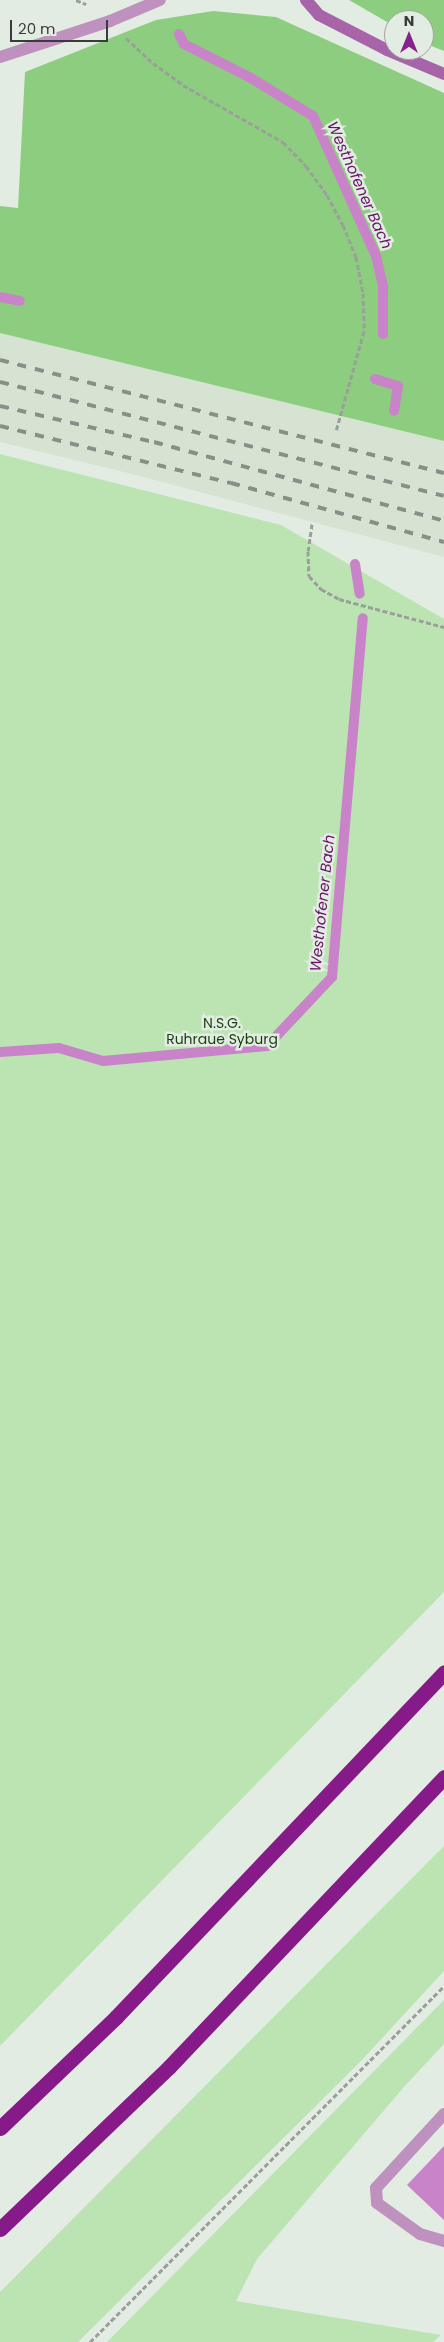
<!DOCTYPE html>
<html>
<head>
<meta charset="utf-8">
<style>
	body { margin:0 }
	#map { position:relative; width:444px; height:2342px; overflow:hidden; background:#e3ece2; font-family:Poppins,sans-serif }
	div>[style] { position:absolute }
	.built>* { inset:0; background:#d6e3d3 }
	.green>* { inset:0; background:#bce4b3 }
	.forest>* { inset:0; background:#8dcd7f }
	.water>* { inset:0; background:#c983c8 }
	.stream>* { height:10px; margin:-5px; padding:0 5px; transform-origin:5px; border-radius:5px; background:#c983c8 }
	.path>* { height:3px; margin-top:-1.5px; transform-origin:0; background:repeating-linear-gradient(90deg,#99a098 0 5px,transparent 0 7.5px) }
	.lane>* { height:12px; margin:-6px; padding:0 6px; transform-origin:6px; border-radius:6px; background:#bf91be }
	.street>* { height:12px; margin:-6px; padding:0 6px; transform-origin:6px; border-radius:6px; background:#bf91be }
	.secondary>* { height:12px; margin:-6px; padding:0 6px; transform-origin:6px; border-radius:6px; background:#a864a8 }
	.highway>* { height:15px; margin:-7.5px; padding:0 7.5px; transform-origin:7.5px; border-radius:7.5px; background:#851a88 }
	.rail>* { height:4px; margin-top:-2px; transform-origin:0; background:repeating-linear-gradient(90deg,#898f88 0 9px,transparent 0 18px) }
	span { translate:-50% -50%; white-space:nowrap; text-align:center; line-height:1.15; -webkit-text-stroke:5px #e3ece2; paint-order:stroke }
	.park-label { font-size:14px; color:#153f0b }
	.water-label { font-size:15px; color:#68126a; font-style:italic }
	.north { position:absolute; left:384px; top:10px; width:50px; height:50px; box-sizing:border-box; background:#e3ece2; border:1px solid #9fa69e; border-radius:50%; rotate:0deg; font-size:14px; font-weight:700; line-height:20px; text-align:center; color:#393c38 }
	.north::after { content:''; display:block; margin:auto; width:18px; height:22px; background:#872289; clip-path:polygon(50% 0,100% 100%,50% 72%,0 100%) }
	.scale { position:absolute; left:10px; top:20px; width:98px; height:22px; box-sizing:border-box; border:2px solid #393c38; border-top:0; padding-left:6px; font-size:15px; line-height:18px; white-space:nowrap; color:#393c38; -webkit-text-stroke:4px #e3ece2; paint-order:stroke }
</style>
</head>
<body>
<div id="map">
	<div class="built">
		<i style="clip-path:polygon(0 333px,444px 441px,444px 557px,132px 474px,0 442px)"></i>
	</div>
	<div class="green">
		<i style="clip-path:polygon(0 454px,281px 525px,444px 619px,444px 1592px,0 2046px)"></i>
		<i style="clip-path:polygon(444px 1846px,444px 1971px,361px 2061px,78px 2342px,0 2342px,0 2292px)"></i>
		<i style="clip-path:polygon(444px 2000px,444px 2044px,404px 2087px,257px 2259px,236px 2301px,441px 2335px,433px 2342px,107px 2342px)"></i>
	</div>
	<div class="forest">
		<i style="clip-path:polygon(349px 0,444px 0,444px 51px,424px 43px,424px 20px,394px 20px,394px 26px)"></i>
		<i style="clip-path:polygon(213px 11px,276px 17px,444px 93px,444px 441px,0 333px,0 206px,18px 208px,25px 72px,156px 20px)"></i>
	</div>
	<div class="water">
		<i style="clip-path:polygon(444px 2146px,444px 2220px,407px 2185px)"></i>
	</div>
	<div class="stream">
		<i style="left:179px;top:34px;width:11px;rotate:63deg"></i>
		<i style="left:184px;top:44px;width:75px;rotate:26.9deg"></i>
		<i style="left:251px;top:78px;width:73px;rotate:31.5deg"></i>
		<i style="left:313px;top:116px;width:154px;rotate:65.8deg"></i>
		<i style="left:376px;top:256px;width:32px;rotate:77deg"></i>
		<i style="left:383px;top:287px;width:47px;rotate:90deg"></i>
		<i style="left:0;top:297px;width:20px;rotate:11deg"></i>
		<i style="left:375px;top:379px;width:24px;rotate:17deg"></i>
		<i style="left:398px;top:386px;width:25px;rotate:99deg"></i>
		<i style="left:355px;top:564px;width:30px;rotate:81deg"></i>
		<i style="left:0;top:1052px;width:59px;rotate:-3.9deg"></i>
		<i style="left:59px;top:1048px;width:46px;rotate:16.5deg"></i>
		<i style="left:103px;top:1061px;width:165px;rotate:-5.2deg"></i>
		<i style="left:267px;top:1046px;width:95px;rotate:-46.7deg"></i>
		<i style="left:332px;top:977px;width:360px;rotate:-85.1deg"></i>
	</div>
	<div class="path">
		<i style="left:76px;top:0;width:11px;rotate:22deg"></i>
		<i style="left:126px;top:38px;width:37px;rotate:43deg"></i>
		<i style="left:153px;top:63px;width:37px;rotate:36deg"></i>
		<i style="left:183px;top:85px;width:115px;rotate:29.7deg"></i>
		<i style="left:283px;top:142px;width:33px;rotate:46deg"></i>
		<i style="left:306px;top:166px;width:36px;rotate:54deg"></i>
		<i style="left:327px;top:195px;width:34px;rotate:62deg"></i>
		<i style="left:343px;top:225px;width:35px;rotate:68deg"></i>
		<i style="left:356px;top:257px;width:37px;rotate:79deg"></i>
		<i style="left:363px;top:293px;width:38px;rotate:88deg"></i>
		<i style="left:364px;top:331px;width:104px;rotate:105.6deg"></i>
		<i style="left:312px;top:524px;width:27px;rotate:98deg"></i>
		<i style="left:308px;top:551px;width:25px;rotate:88deg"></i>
		<i style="left:309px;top:576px;width:18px;rotate:47deg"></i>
		<i style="left:321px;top:589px;width:21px;rotate:29deg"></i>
		<i style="left:339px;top:599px;width:109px;rotate:14.9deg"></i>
		<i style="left:90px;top:2342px;width:502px;rotate:-45.16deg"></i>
	</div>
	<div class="lane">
		<i style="left:444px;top:2114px;width:100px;rotate:132.6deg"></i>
		<i style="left:376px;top:2188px;width:15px;rotate:86deg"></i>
		<i style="left:377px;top:2203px;width:53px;rotate:35.8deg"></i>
		<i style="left:420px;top:2234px;width:25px;rotate:16deg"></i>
	</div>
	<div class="street">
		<i style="left:0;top:57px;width:116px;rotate:-18.1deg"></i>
		<i style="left:110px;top:21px;width:54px;rotate:-22.8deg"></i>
	</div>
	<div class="secondary">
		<i style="left:306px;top:0;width:20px;rotate:49deg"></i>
		<i style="left:319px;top:15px;width:76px;rotate:27.2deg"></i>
		<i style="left:387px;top:50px;width:62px;rotate:22.8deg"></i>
	</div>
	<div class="highway">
		<i style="left:0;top:2128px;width:161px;rotate:-43.7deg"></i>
		<i style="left:116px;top:2017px;width:476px;rotate:-46.4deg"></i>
		<i style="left:0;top:2229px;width:234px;rotate:-43.8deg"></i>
		<i style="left:169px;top:2067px;width:400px;rotate:-46.5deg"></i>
	</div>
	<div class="rail">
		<i style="left:0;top:360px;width:458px;rotate:14.3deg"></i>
		<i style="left:0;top:382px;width:458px;rotate:14.4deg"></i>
		<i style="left:0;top:406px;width:158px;rotate:13.2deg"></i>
		<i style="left:154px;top:442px;width:301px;rotate:15.2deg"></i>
		<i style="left:0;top:426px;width:238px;rotate:13.9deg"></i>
		<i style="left:231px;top:483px;width:221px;rotate:15.5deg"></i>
	</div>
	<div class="park-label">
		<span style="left:222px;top:1031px">N.S.G.<br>Ruhraue Syburg</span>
	</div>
	<div class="water-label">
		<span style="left:360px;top:185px;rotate:66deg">Westhofener Bach</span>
		<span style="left:322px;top:903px;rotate:-84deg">Westhofener Bach</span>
	</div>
	<div class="north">N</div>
	<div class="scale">20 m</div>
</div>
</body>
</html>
